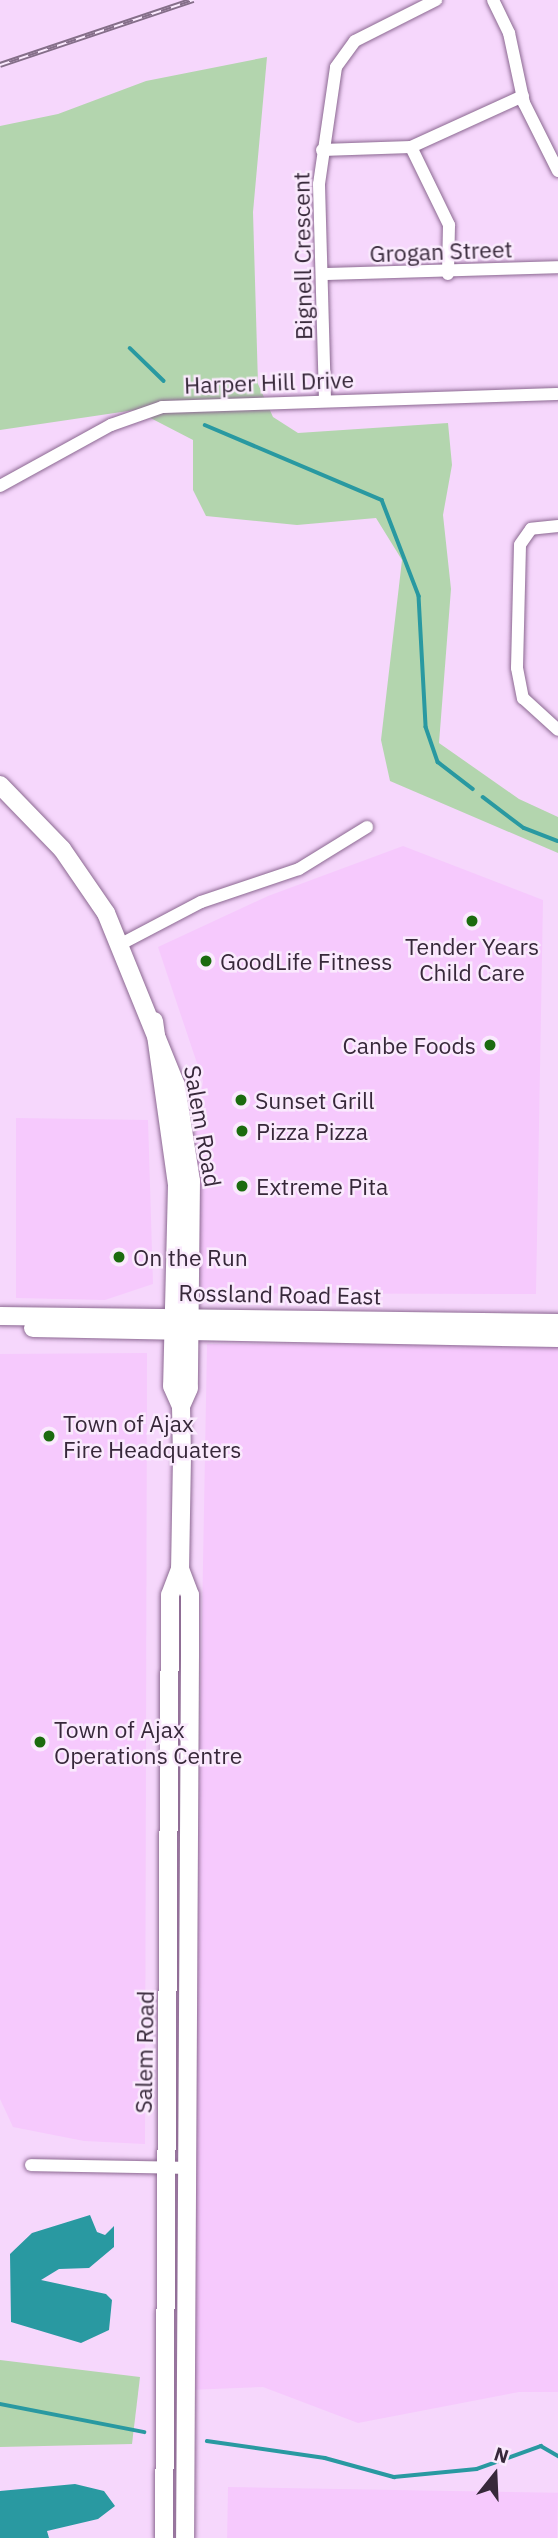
<!DOCTYPE html>
<html>
<head>
<meta charset="utf-8">
<style>
	body { margin:0 }
	#map { position:relative; width:558px; height:2538px; overflow:hidden; background:#f6d7fc; font-family:"IBM Plex Sans",sans-serif }
	div>[style] { position:absolute }
	.built>* { inset:0; background:#f6c9fd; transform-origin:0 0 }
	.green>* { inset:0; background:#b3d5ae }
	.water>* { inset:0; background:#2999a1 }
	.stream>* { height:3.5px; margin:-1.75px; padding:0 1.75px; transform-origin:1.75px; border-radius:1.75px; background:#2999a1 }
	.roads { filter:drop-shadow(0 0 2px #8b6891) drop-shadow(0 0 2px #8b6891) }
	.minor>* { height:12px; margin:-6px; padding:0 6px; transform-origin:6px; border-radius:6px; background:#fff }
	.secondary>* { height:18px; margin:-9px; padding:0 9px; transform-origin:9px; border-radius:9px; background:#fff }
	.rail>* { height:6px; margin-top:-3px; transform-origin:0; background:repeating-linear-gradient(90deg,#faeafd 0 10px,#856f89 0 20px); box-sizing:border-box; border-block:2px solid #856f89 }
	.dots>* { width:19px; height:19px; translate:-50% -50%; box-sizing:border-box; border:4px solid #faeafd; border-radius:50% }
	span { translate:-50% -50%; white-space:nowrap; text-align:center; line-height:1.15; -webkit-text-stroke:5px #faeafd; paint-order:stroke }
	.street-label { font-size:23px; color:#37283a }
	.poi-label { font-size:23px; color:#37283a }
	.left { translate:0 -50%; text-align:left }
	.right { translate:-100% -50%; text-align:right }
	.north { position:absolute; left:460px; top:2440px; width:70px; height:70px; -webkit-text-stroke:5px #faeafd; paint-order:stroke; rotate:18deg; font-size:19px; font-weight:700; line-height:28px; text-align:center; color:#37283a }
	.north::after { content:''; display:block; margin:auto; width:24px; height:32px; background:#37283a; clip-path:polygon(50% 0,100% 100%,50% 72%,0 100%) }
</style>
</head>
<body>
<div id="map">
	<div class="built">
		<i style="clip-path:polygon(403px 846px,543px 900px,536px 1294px,201px 1293px,195px 1136px,203px 1081px,158px 947px,268px 896px)"></i>
		<i style="clip-path:polygon(16px 1118px,148px 1120px,153px 1284px,105px 1300px,16px 1298px)"></i>
		<i style="clip-path:polygon(207px 1344px,558px 1344px,558px 2392px,519px 2392px,358px 2423px,263px 2387px,188px 2390px)"></i>
		<i style="clip-path:polygon(147px 1353px,145px 2144px,84px 2141px,13px 2127px,0 2099px,0 1354px)"></i>
		<i style="left:228px;top:2487px;width:330px;height:51px;rotate:1deg"></i>
	</div>
	<div class="green">
		<i style="clip-path:polygon(267px 57px,253px 212px,258px 384px,273px 417px,298px 433px,448px 423px,452px 465px,443px 515px,451px 589px,439px 743px,519px 799px,558px 817px,558px 853px,390px 781px,381px 740px,402px 560px,376px 518px,297px 525px,206px 516px,193px 490px,193px 440px,135px 410px,0 430px,0 126px,58px 114px,146px 81px)"></i>
		<i style="clip-path:polygon(0 2360px,140px 2377px,132px 2444px,0 2447px)"></i>
	</div>
	<div class="water">
		<i style="clip-path:polygon(90px 2215px,97px 2232px,105px 2235px,114px 2226px,114px 2247px,89px 2268px,59px 2269px,41px 2280px,106px 2294px,112px 2300px,109px 2330px,81px 2343px,11px 2322px,10px 2254px,32px 2233px)"></i>
		<i style="clip-path:polygon(75px 2484px,104px 2491px,115px 2506px,98px 2519px,47px 2531px,49px 2538px,0 2538px,0 2491px)"></i>
	</div>
	<div class="stream">
		<i style="left:130px;top:348px;width:47px;rotate:44.1deg"></i>
		<i style="left:205px;top:425px;width:192px;rotate:23deg"></i>
		<i style="left:382px;top:500px;width:103px;rotate:68.9deg"></i>
		<i style="left:419px;top:596px;width:131px;rotate:86.9deg"></i>
		<i style="left:426px;top:727px;width:37px;rotate:71deg"></i>
		<i style="left:438px;top:762px;width:44px;rotate:37.6deg"></i>
		<i style="left:483px;top:797px;width:51px;rotate:37.1deg"></i>
		<i style="left:524px;top:828px;width:36px;rotate:21deg"></i>
		<i style="left:0;top:2404px;width:147px;rotate:11deg"></i>
		<i style="left:207px;top:2441px;width:119px;rotate:8.2deg"></i>
		<i style="left:325px;top:2458px;width:72px;rotate:15.4deg"></i>
		<i style="left:394px;top:2477px;width:83px;rotate:-5.5deg"></i>
		<i style="left:477px;top:2469px;width:68px;rotate:-19.8deg"></i>
		<i style="left:541px;top:2446px;width:20px;rotate:30deg"></i>
	</div>
	<div class="roads">
		<div class="minor">
			<i style="left:493px;top:0;width:37px;rotate:64deg"></i>
			<i style="left:509px;top:33px;width:72px;rotate:77.9deg"></i>
			<i style="left:524px;top:103px;width:76px;rotate:63.4deg"></i>
			<i style="left:411px;top:147px;width:87px;rotate:64deg"></i>
			<i style="left:449px;top:225px;width:49px;rotate:91.2deg"></i>
			<i style="left:322px;top:150px;width:89px;rotate:-1.9deg"></i>
			<i style="left:411px;top:147px;width:123px;rotate:-24.5deg"></i>
			<i style="left:324px;top:274px;width:234px;rotate:-1.7deg"></i>
			<i style="left:325px;top:400px;width:216px;rotate:-91.6deg"></i>
			<i style="left:319px;top:184px;width:118px;rotate:-81.7deg"></i>
			<i style="left:336px;top:67px;width:32px;rotate:-54deg"></i>
			<i style="left:355px;top:41px;width:91px;rotate:-26.8deg"></i>
			<i style="left:0;top:486px;width:127px;rotate:-28.8deg"></i>
			<i style="left:111px;top:425px;width:54px;rotate:-19.4deg"></i>
			<i style="left:162px;top:407px;width:396px;rotate:-1.9deg"></i>
			<i style="left:558px;top:526px;width:27px;rotate:174deg"></i>
			<i style="left:531px;top:529px;width:19px;rotate:125deg"></i>
			<i style="left:520px;top:545px;width:123px;rotate:91.4deg"></i>
			<i style="left:517px;top:668px;width:31px;rotate:79deg"></i>
			<i style="left:523px;top:698px;width:47px;rotate:42.4deg"></i>
			<i style="left:121px;top:944px;width:90px;rotate:-27.7deg"></i>
			<i style="left:201px;top:902px;width:103px;rotate:-18.6deg"></i>
			<i style="left:299px;top:869px;width:80px;rotate:-31.7deg"></i>
			<i style="left:31px;top:2165px;width:156px;rotate:1.1deg"></i>
		</div>
		<div class="secondary">
			<i style="left:0;top:785px;width:89px;rotate:45.9deg"></i>
			<i style="left:62px;top:849px;width:78px;rotate:55.5deg"></i>
			<i style="left:106px;top:913px;width:186px;rotate:67.9deg"></i>
			<i style="left:176px;top:1085px;width:97px;rotate:81.1deg"></i>
			<i style="left:191px;top:1181px;width:207px;rotate:90.6deg"></i>
			<i style="left:189px;top:1388px;width:20px;rotate:114deg"></i>
			<i style="left:154px;top:1021px;width:166px;rotate:82deg"></i>
			<i style="left:177px;top:1185px;width:201px;rotate:91.4deg"></i>
			<i style="left:172px;top:1386px;width:22px;rotate:66deg"></i>
			<i style="left:181px;top:1406px;width:51px;rotate:88.9deg"></i>
			<i style="left:182px;top:1457px;width:112px;rotate:91deg"></i>
			<i style="left:180px;top:1569px;width:28px;rotate:111deg"></i>
			<i style="left:170px;top:1595px;width:943px;rotate:90.36deg"></i>
			<i style="left:0;top:1316px;width:558px;rotate:0.72deg"></i>
			<i style="left:33px;top:1328px;width:525px;rotate:1.09deg"></i>
			<i style="left:180px;top:1569px;width:28px;rotate:69deg"></i>
			<i style="left:190px;top:1595px;width:61px;rotate:90deg"></i>
			<i style="left:190px;top:1656px;width:882px;rotate:90.32deg"></i>
		</div>
	</div>
	<div class="rail">
		<i style="left:0;top:65px;width:204px;rotate:-18.6deg"></i>
	</div>
	<div class="dots">
		<i style="left:472px;top:921px;background:#1b6b0e"></i>
		<i style="left:206px;top:961px;background:#1b6b0e"></i>
		<i style="left:490px;top:1045px;background:#1b6b0e"></i>
		<i style="left:241px;top:1100px;background:#1b6b0e"></i>
		<i style="left:242px;top:1131px;background:#1b6b0e"></i>
		<i style="left:242px;top:1186px;background:#1b6b0e"></i>
		<i style="left:119px;top:1257px;background:#1b6b0e"></i>
		<i style="left:49px;top:1436px;background:#1b6b0e"></i>
		<i style="left:40px;top:1742px;background:#1b6b0e"></i>
	</div>
	<div class="street-label">
		<span style="left:441px;top:251px;rotate:-2deg">Grogan Street</span>
		<span style="left:302px;top:256px;rotate:-91deg">Bignell Crescent</span>
		<span style="left:269px;top:382px;rotate:-2deg">Harper Hill Drive</span>
		<span style="left:203px;top:1126px;rotate:80deg">Salem Road</span>
		<span style="left:280px;top:1294px;rotate:1deg">Rossland Road East</span>
		<span style="left:144px;top:2052px;rotate:-89deg">Salem Road</span>
	</div>
	<div class="poi-label">
		<span style="left:472px;top:959px">Tender Years<br>Child Care</span>
		<span class="left" style="left:220px;top:961px">GoodLife Fitness</span>
		<span class="right" style="left:476px;top:1045px">Canbe Foods</span>
		<span class="left" style="left:255px;top:1100px">Sunset Grill</span>
		<span class="left" style="left:256px;top:1131px">Pizza Pizza</span>
		<span class="left" style="left:256px;top:1186px">Extreme Pita</span>
		<span class="left" style="left:133px;top:1257px">On the Run</span>
		<span class="left" style="left:63px;top:1436px">Town of Ajax<br>Fire Headquaters</span>
		<span class="left" style="left:54px;top:1742px">Town of Ajax<br>Operations Centre</span>
	</div>
	<div class="north">N</div>
</div>
</body>
</html>
